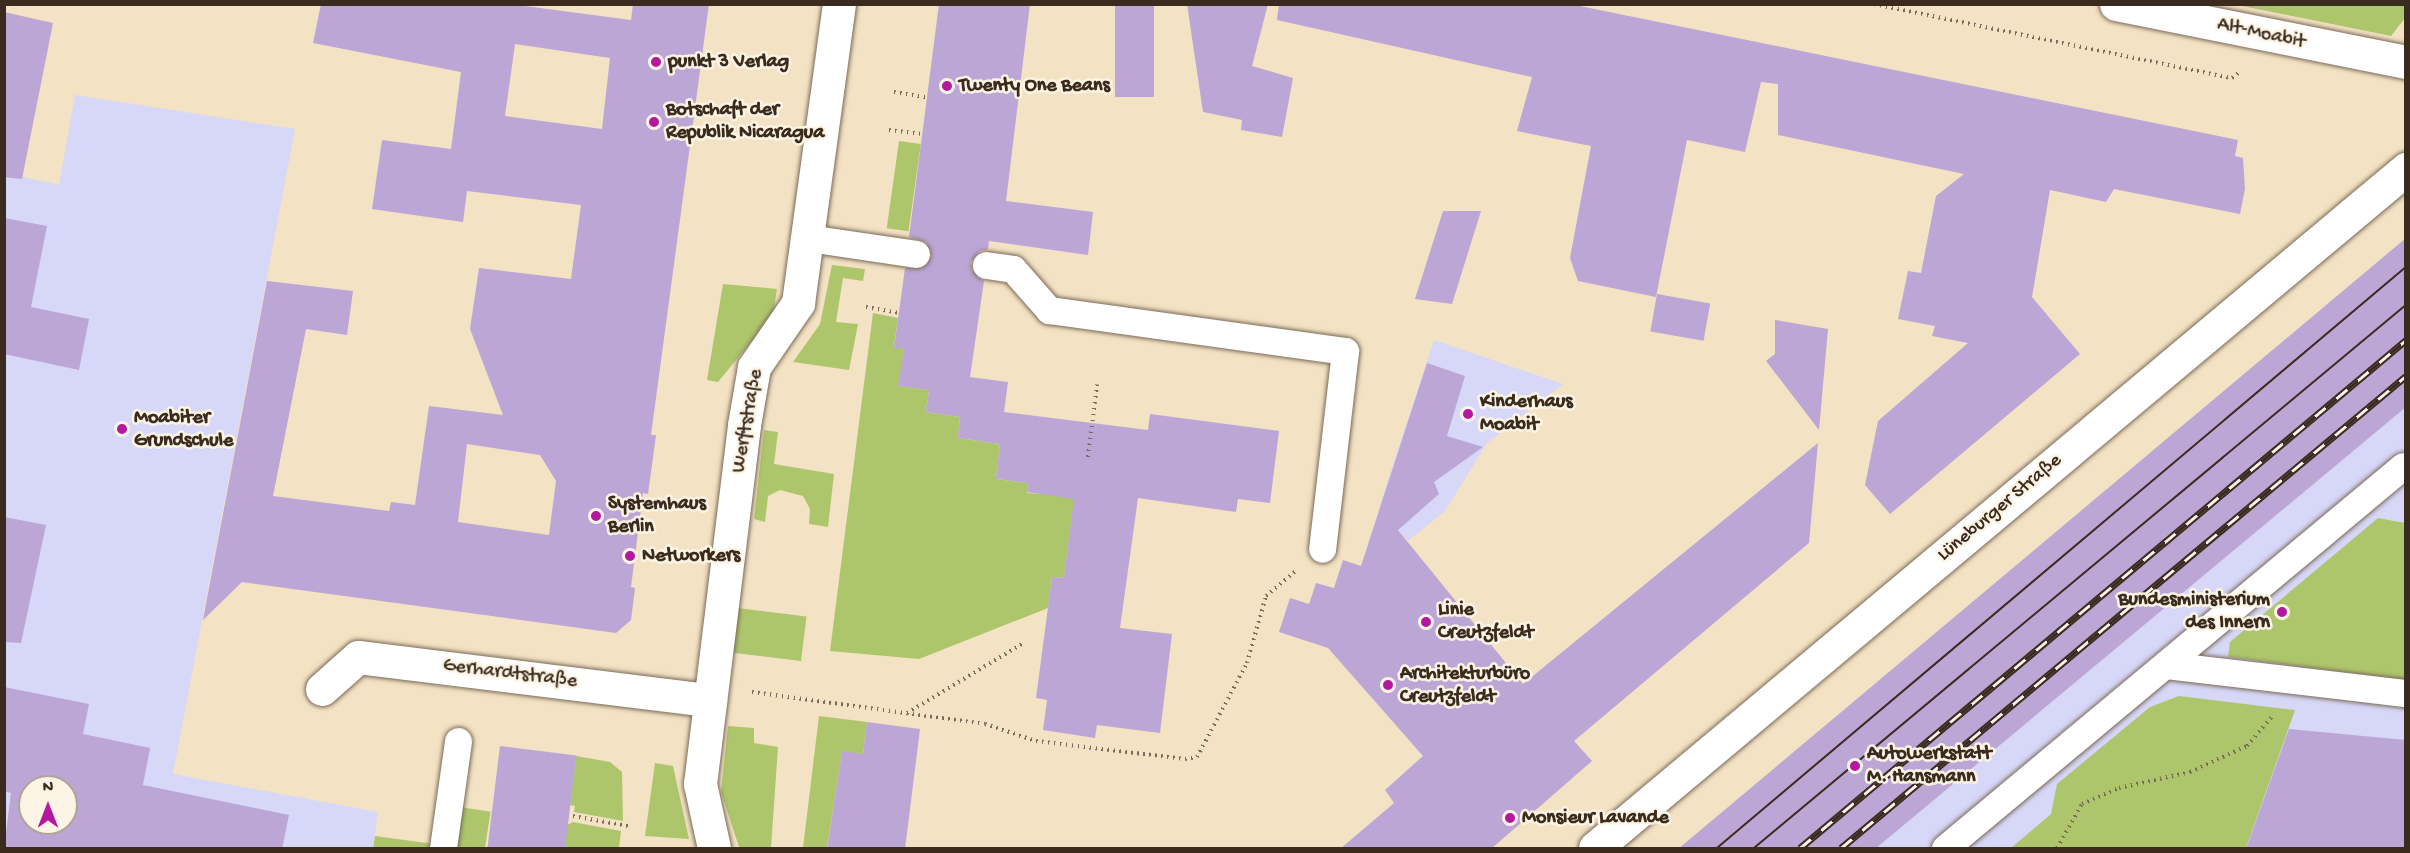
<!DOCTYPE html>
<html>
<head>
<meta charset="utf-8">
<style>
	body { margin:0 }
	#map { position:relative; width:2410px; height:853px; overflow:hidden; background:#f3e2c4; font-family:"Gochi Hand",sans-serif }
	div>[style] { position:absolute }
	.built>* { inset:0; background:#d7d7f8 }
	.green>* { inset:0; background:#aec66b; transform-origin:0 0 }
	.building>* { inset:0; background:#bba6d6; transform-origin:0 0 }
	.path>* { height:4px; margin-top:-2px; transform-origin:0; background:repeating-linear-gradient(90deg,#7b6a58 0 1.5px,transparent 0 6px) }
	.roads { filter:drop-shadow(0 0 2px #7b6a58) drop-shadow(0 0 2px #7b6a58) }
	.service>* { height:27px; margin:-13.5px; padding:0 13.5px; transform-origin:13.5px; border-radius:13.5px; background:#fff }
	.minor>* { height:33px; margin:-16.5px; padding:0 16.5px; transform-origin:16.5px; border-radius:16.5px; background:#fff }
	.tertiary>* { height:33px; margin:-16.5px; padding:0 16.5px; transform-origin:16.5px; border-radius:16.5px; background:#fff }
	.tram>* { height:1.5px; margin:-0.75px; padding:0 0.75px; transform-origin:0.75px; border-radius:0.75px; background:#3b2a1e }
	.rail>* { height:7px; margin-top:-3.5px; transform-origin:0; background:repeating-linear-gradient(90deg,#fcf5e5 0 14px,#3b2a1e 0 28px); box-sizing:border-box; border-block:2px solid #3b2a1e }
	.dots>* { width:16px; height:16px; translate:-50% -50%; box-sizing:border-box; border:3px solid #fcf5e5; border-radius:50% }
	span { translate:-50% -50%; white-space:nowrap; text-align:center; line-height:1.15; -webkit-text-stroke:5px #fcf5e5; paint-order:stroke }
	.street-label { font-size:20px; color:#3b2a1e }
	.poi-label { font-size:20px; color:#3b2a1e; font-weight:700 }
	.left { translate:0 -50%; text-align:left }
	.right { translate:-100% -50%; text-align:right }
	.frame { position:absolute; inset:0; border:6px solid #3b2a1e; pointer-events:none }
	.north { position:absolute; left:18px; top:775px; width:60px; height:60px; box-sizing:border-box; background:#fcf5e5; border:2px solid #afa495; border-radius:50%; rotate:0deg; font-size:16px; font-weight:700; line-height:24px; text-align:center; color:#3b2a1e }
	.north::after { content:''; display:block; margin:auto; width:21px; height:27px; background:#b5179e; clip-path:polygon(50% 0,100% 100%,50% 72%,0 100%) }
</style>
</head>
<body>
<div id="map">
	<div class="built">
		<i style="clip-path:polygon(evenodd,75px 95px,295px 129px,173px 774px,378px 812px,373px 848px,5px 848px,5px 173px,59px 185px,75px 95px,30px 787px,66px 787px,66px 823px,30px 823px,30px 787px)"></i>
		<i style="clip-path:polygon(1434px 340px,1563px 384px,1487px 443px,1445px 511px,1408px 541px,1379px 508px)"></i>
		<i style="clip-path:polygon(2405px 407px,2405px 848px,1875px 848px)"></i>
	</div>
	<div class="green">
		<i style="clip-path:polygon(2237px 5px,2405px 5px,2405px 18px,2391px 36px)"></i>
		<i style="left:899px;top:141px;width:22px;height:88px;rotate:8deg"></i>
		<i style="clip-path:polygon(832px 265px,865px 269px,863px 281px,843px 278px,836px 322px,858px 324px,849px 370px,793px 362px,820px 324px)"></i>
		<i style="clip-path:polygon(723px 284px,777px 289px,773px 315px,718px 382px,707px 380px)"></i>
		<i style="clip-path:polygon(873px 313px,898px 318px,894px 347px,904px 349px,899px 386px,929px 390px,926px 412px,960px 417px,958px 438px,1000px 444px,996px 479px,1028px 483px,1027px 493px,1075px 496px,1064px 578px,1052px 577px,1048px 608px,919px 659px,830px 651px)"></i>
		<i style="clip-path:polygon(764px 430px,778px 432px,774px 464px,834px 474px,828px 527px,809px 524px,810px 509px,803px 496px,780px 490px,768px 496px,765px 522px,754px 519px)"></i>
		<i style="clip-path:polygon(2378px 518px,2405px 523px,2405px 680px,2228px 657px,2230px 642px)"></i>
		<i style="left:738px;top:608px;width:69px;height:45px;rotate:7deg"></i>
		<i style="clip-path:polygon(2179px 696px,2295px 710px,2246px 848px,2011px 848px,2051px 814px,2057px 784px,2150px 707px)"></i>
		<i style="clip-path:polygon(819px 716px,867px 722px,863px 754px,842px 752px,827px 848px,803px 848px)"></i>
		<i style="clip-path:polygon(728px 726px,754px 728px,754px 743px,778px 747px,771px 848px,739px 847px,721px 792px)"></i>
		<i style="clip-path:polygon(576px 756px,610px 762px,622px 772px,623px 821px,574px 812px,575px 806px,570px 805px)"></i>
		<i style="clip-path:polygon(655px 763px,673px 766px,689px 839px,645px 836px)"></i>
		<i style="left:460px;top:807px;width:31px;height:41px;rotate:9deg"></i>
		<i style="clip-path:polygon(573px 822px,621px 831px,619px 848px,564px 848px,567px 825px)"></i>
		<i style="clip-path:polygon(375px 836px,434px 844px,433px 848px,373px 848px)"></i>
	</div>
	<div class="building">
		<i style="clip-path:polygon(evenodd,321px 4px,510px 4px,631px 20px,633px 4px,709px 4px,651px 435px,656px 435px,648px 494px,643px 493px,631px 587px,635px 588px,631px 620px,616px 633px,242px 582px,203px 620px,267px 281px,353px 291px,347px 335px,306px 329px,273px 496px,389px 511px,391px 502px,415px 505px,429px 406px,503px 415px,470px 329px,479px 268px,571px 279px,581px 205px,467px 191px,463px 222px,372px 209px,382px 140px,451px 149px,461px 72px,313px 43px,321px 4px,515px 44px,610px 58px,602px 129px,505px 116px,515px 44px,321px 4px,467px 444px,540px 455px,556px 481px,549px 535px,458px 522px,467px 444px)"></i>
		<i style="clip-path:polygon(939px 4px,1030px 4px,1006px 201px,1093px 212px,1088px 255px,989px 241px,988px 249px,980px 251px,971px 262px,972px 271px,984px 281px,970px 377px,1008px 382px,1003px 420px,1004px 412px,1148px 430px,1150px 414px,1279px 431px,1270px 503px,1238px 499px,1236px 512px,1138px 498px,1120px 628px,1172px 634px,1160px 733px,1097px 725px,1095px 738px,1043px 730px,1047px 700px,1036px 698px,1052px 577px,1064px 578px,1074px 499px,1027px 492px,1028px 483px,996px 479px,1000px 444px,958px 438px,960px 417px,926px 412px,929px 390px,898px 386px,904px 349px,894px 348px,905px 268px,922px 268px,932px 256px,926px 242px,909px 237px)"></i>
		<i style="left:1115px;top:4px;width:39px;height:93px"></i>
		<i style="clip-path:polygon(1187px 4px,1268px 4px,1252px 66px,1293px 78px,1282px 137px,1241px 130px,1242px 120px,1203px 112px)"></i>
		<i style="clip-path:polygon(1279px 4px,1570px 4px,2238px 140px,2235px 156px,2243px 158px,2245px 189px,2240px 214px,2114px 189px,2106px 202px,2050px 190px,2032px 297px,2080px 354px,1890px 514px,1865px 485px,1878px 421px,1968px 343px,1932px 336px,1935px 326px,1898px 319px,1908px 271px,1921px 273px,1936px 196px,1964px 174px,1778px 135px,1778px 84px,1761px 82px,1745px 152px,1687px 140px,1656px 297px,1578px 281px,1570px 258px,1591px 146px,1517px 131px,1532px 77px,1277px 20px)"></i>
		<i style="clip-path:polygon(4px 12px,53px 23px,22px 179px,4px 177px)"></i>
		<i style="clip-path:polygon(1443px 211px,1481px 211px,1452px 304px,1415px 299px)"></i>
		<i style="clip-path:polygon(4px 218px,47px 226px,31px 307px,89px 319px,79px 370px,4px 354px)"></i>
		<i style="clip-path:polygon(2406px 238px,2406px 407px,1875px 849px,1678px 849px)"></i>
		<i style="left:1657px;top:294px;width:54px;height:38px;rotate:10deg"></i>
		<i style="clip-path:polygon(1775px 320px,1828px 329px,1819px 430px,1766px 361px,1775px 354px)"></i>
		<i style="clip-path:polygon(1427px 363px,1465px 376px,1447px 436px,1483px 447px,1434px 482px,1439px 494px,1398px 530px,1523px 684px,1818px 443px,1809px 543px,1574px 741px,1592px 761px,1491px 849px,1340px 849px,1394px 803px,1385px 790px,1423px 756px,1328px 648px,1279px 632px,1290px 598px,1309px 604px,1316px 583px,1334px 588px,1343px 560px,1361px 566px)"></i>
		<i style="clip-path:polygon(4px 517px,46px 525px,21px 643px,4px 642px)"></i>
		<i style="clip-path:polygon(evenodd,4px 687px,89px 704px,83px 734px,150px 748px,143px 785px,289px 815px,282px 849px,4px 849px,11px 793px,4px 791px,4px 687px,30px 787px,66px 787px,66px 823px,30px 823px,30px 787px)"></i>
		<i style="clip-path:polygon(867px 722px,920px 729px,905px 849px,827px 849px,842px 751px,863px 754px)"></i>
		<i style="clip-path:polygon(2289px 729px,2406px 740px,2406px 849px,2246px 849px)"></i>
		<i style="left:500px;top:746px;width:77px;height:104px;rotate:7deg"></i>
	</div>
	<div class="path">
		<i style="left:1874px;top:4px;width:366px;rotate:11.7deg"></i>
		<i style="left:2232px;top:78px;width:11px;rotate:-38deg"></i>
		<i style="left:894px;top:92px;width:33px;rotate:9deg"></i>
		<i style="left:889px;top:130px;width:33px;rotate:7deg"></i>
		<i style="left:866px;top:307px;width:34px;rotate:10deg"></i>
		<i style="left:1088px;top:457px;width:73px;rotate:-82.9deg"></i>
		<i style="left:752px;top:692px;width:235px;rotate:7.8deg"></i>
		<i style="left:985px;top:724px;width:54px;rotate:18.4deg"></i>
		<i style="left:1036px;top:741px;width:150px;rotate:6.9deg"></i>
		<i style="left:1185px;top:759px;width:12px;rotate:-9deg"></i>
		<i style="left:1197px;top:757px;width:106px;rotate:-62deg"></i>
		<i style="left:1247px;top:663px;width:70px;rotate:-74.2deg"></i>
		<i style="left:1266px;top:596px;width:38px;rotate:-40deg"></i>
		<i style="left:907px;top:713px;width:134px;rotate:-31deg"></i>
		<i style="left:573px;top:816px;width:56px;rotate:10.3deg"></i>
		<i style="left:2057px;top:848px;width:51px;rotate:-60.4deg"></i>
		<i style="left:2082px;top:804px;width:40px;rotate:-23.4deg"></i>
		<i style="left:2119px;top:788px;width:73px;rotate:-12.7deg"></i>
		<i style="left:2190px;top:772px;width:63px;rotate:-24.5deg"></i>
		<i style="left:2247px;top:746px;width:42px;rotate:-49.8deg"></i>
	</div>
	<div class="roads">
		<div class="service">
			<i style="left:808px;top:238px;width:109px;rotate:8.4deg"></i>
			<i style="left:986px;top:265px;width:27px;rotate:8deg"></i>
			<i style="left:1013px;top:269px;width:55px;rotate:48.7deg"></i>
			<i style="left:1049px;top:310px;width:299px;rotate:7.9deg"></i>
			<i style="left:1345px;top:351px;width:199px;rotate:96.6deg"></i>
			<i style="left:2166px;top:665px;width:242px;rotate:6.7deg"></i>
			<i style="left:443px;top:848px;width:108px;rotate:-82deg"></i>
			<i style="left:1945px;top:848px;width:596px;rotate:-39.83deg"></i>
		</div>
		<div class="minor">
			<i style="left:322px;top:689px;width:48px;rotate:-41.6deg"></i>
			<i style="left:358px;top:657px;width:355px;rotate:7deg"></i>
			<i style="left:714px;top:848px;width:66px;rotate:-102.3deg"></i>
			<i style="left:700px;top:784px;width:362px;rotate:-83deg"></i>
			<i style="left:744px;top:425px;width:59px;rotate:-80.2deg"></i>
			<i style="left:754px;top:367px;width:78px;rotate:-55.5deg"></i>
			<i style="left:798px;top:303px;width:302px;rotate:-82.2deg"></i>
			<i style="left:1595px;top:848px;width:1058px;rotate:-39.94deg"></i>
		</div>
		<div class="tertiary">
			<i style="left:2116px;top:4px;width:296px;rotate:11.3deg"></i>
		</div>
	</div>
	<div class="tram">
		<i style="left:1717px;top:848px;width:901px;rotate:-40.14deg"></i>
		<i style="left:1754px;top:848px;width:849px;rotate:-39.79deg"></i>
	</div>
	<div class="rail">
		<i style="left:1800px;top:848px;width:791px;rotate:-39.97deg"></i>
		<i style="left:1841px;top:848px;width:736px;rotate:-39.88deg"></i>
	</div>
	<div class="dots">
		<i style="left:656px;top:62px;background:#b5179e"></i>
		<i style="left:947px;top:86px;background:#b5179e"></i>
		<i style="left:654px;top:122px;background:#b5179e"></i>
		<i style="left:1468px;top:414px;background:#b5179e"></i>
		<i style="left:122px;top:429px;background:#b5179e"></i>
		<i style="left:596px;top:516px;background:#b5179e"></i>
		<i style="left:630px;top:556px;background:#b5179e"></i>
		<i style="left:2282px;top:612px;background:#b5179e"></i>
		<i style="left:1426px;top:622px;background:#b5179e"></i>
		<i style="left:1388px;top:685px;background:#b5179e"></i>
		<i style="left:1855px;top:766px;background:#b5179e"></i>
		<i style="left:1510px;top:818px;background:#b5179e"></i>
	</div>
	<div class="street-label">
		<span style="left:2261px;top:34px;rotate:12deg">Alt-Moabit</span>
		<span style="left:748px;top:421px;rotate:-80deg">Werftstraße</span>
		<span style="left:2000px;top:508px;rotate:-40deg">Lüneburger Straße</span>
		<span style="left:510px;top:674px;rotate:7deg">Gerhardtstraße</span>
	</div>
	<div class="poi-label">
		<span class="left" style="left:668px;top:62px">punkt 3 Verlag</span>
		<span class="left" style="left:959px;top:86px">Twenty One Beans</span>
		<span class="left" style="left:666px;top:122px">Botschaft der<br>Republik Nicaragua</span>
		<span class="left" style="left:1480px;top:414px">Kinderhaus<br>Moabit</span>
		<span class="left" style="left:134px;top:430px">Moabiter<br>Grundschule</span>
		<span class="left" style="left:608px;top:516px">Systemhaus<br>Berlin</span>
		<span class="left" style="left:642px;top:556px">Networkers</span>
		<span class="right" style="left:2270px;top:612px">Bundesministerium<br>des Innern</span>
		<span class="left" style="left:1438px;top:622px">Linie<br>Creutzfeldt</span>
		<span class="left" style="left:1400px;top:686px">Architekturbüro<br>Creutzfeldt</span>
		<span class="left" style="left:1867px;top:766px">Autowerkstatt<br>M. Hansmann</span>
		<span class="left" style="left:1522px;top:818px">Monsieur Lavande</span>
	</div>
	<div class="frame"></div>
	<div class="north">N</div>
</div>
</body>
</html>
